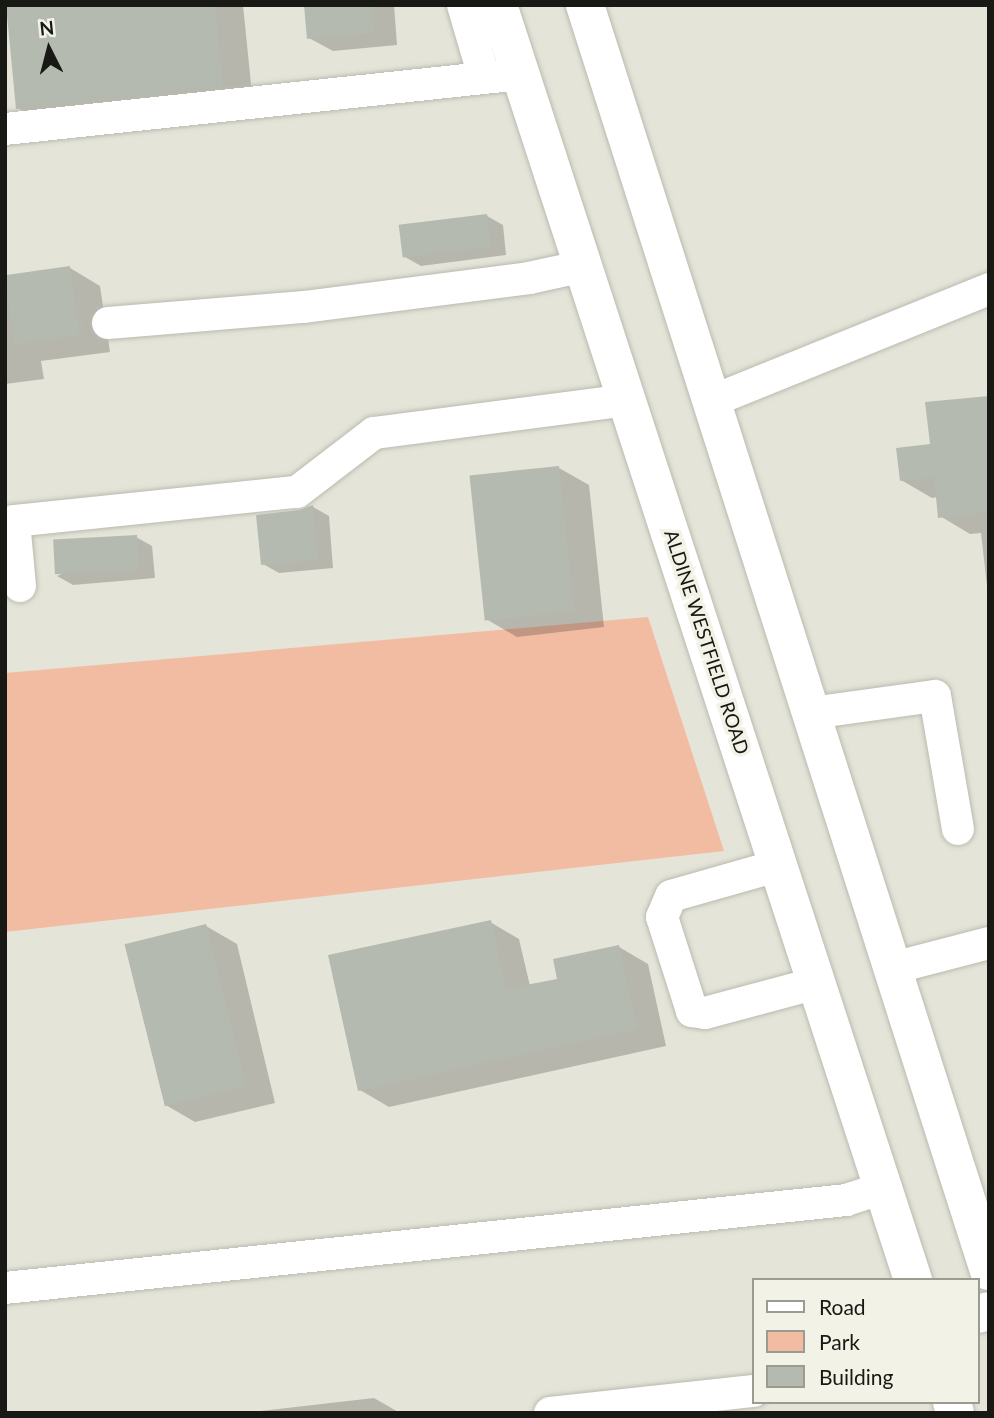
<!DOCTYPE html>
<html>
<head>
<meta charset="utf-8">
<style>
	body { margin:0 }
	#map { position:relative; width:994px; height:1418px; overflow:hidden; background:#e5e4d9; font-family:Lato,sans-serif }
	div>[style] { position:absolute }
	.green>* { inset:0; background:#f2bca3 }
	.shadow>* { inset:0; background:#0003 }
	.building>* { inset:0; background:#b4bab0; transform-origin:0 0 }
	.roads { filter:drop-shadow(0 0 2px #bbbaaf) drop-shadow(0 0 2px #bbbaaf) }
	.minor>* { height:32px; margin:-16px; padding:0 16px; transform-origin:16px; border-radius:16px; background:#fff }
	.major>* { height:38px; margin:-19px; padding:0 19px; transform-origin:19px; border-radius:19px; background:#fff }
	span { translate:-50% -50%; white-space:nowrap; text-align:center; line-height:1.15; -webkit-text-stroke:7px #f3f2e6; paint-order:stroke }
	.street-label { font-size:19px; color:#181814 }
	.frame { position:absolute; inset:0; border:7px solid #181814; pointer-events:none }
	.legend { position:absolute; left:752px; top:1278px; width:228px; height:126px; box-sizing:border-box; background:#f3f2e6; border:2px solid #9b9b92; margin:0; padding:9px 12px; list-style:none; font-size:21px; color:#181814 }
	.legend li { display:flex; align-items:center; gap:14px; height:35px }
	.legend b { width:35px; border:2px solid #9b9b92 }
	.north { position:absolute; left:14px; top:14px; width:70px; height:70px; -webkit-text-stroke:5px #f3f2e6; paint-order:stroke; rotate:354deg; font-size:19px; font-weight:700; line-height:28px; text-align:center; color:#181814 }
	.north::after { content:''; display:block; margin:auto; width:24px; height:32px; background:#181814; clip-path:polygon(50% 0,100% 100%,50% 72%,0 100%) }
</style>
</head>
<body>
<div id="map">
	<div class="green">
		<i style="clip-path:polygon(648px 617px,724px 851px,5px 932px,5px 673px)"></i>
	</div>
	<div class="shadow">
		<i style="clip-path:polygon(8px 5px,243px 5px,253px 104px,48px 126px,18px 108px)"></i>
		<i style="clip-path:polygon(306px 5px,394px 5px,397px 45px,333px 51px,309px 38px)"></i>
		<i style="clip-path:polygon(487px 216px,503px 225px,506px 255px,421px 266px,405px 257px)"></i>
		<i style="clip-path:polygon(70px 268px,100px 286px,110px 352px,41px 361px,44px 379px,5px 384px,5px 276px)"></i>
		<i style="clip-path:polygon(989px 397px,989px 604px,981px 533px,970px 534px,940px 516px,938px 497px,932px 498px,901px 480px,932px 446px)"></i>
		<i style="clip-path:polygon(559px 468px,589px 485px,604px 627px,517px 637px,486px 619px)"></i>
		<i style="clip-path:polygon(313px 507px,329px 516px,333px 568px,279px 573px,263px 564px,299px 512px)"></i>
		<i style="clip-path:polygon(136px 537px,152px 546px,155px 578px,73px 585px,57px 576px)"></i>
		<i style="clip-path:polygon(490px 922px,519px 939px,530px 986px,559px 980px,619px 947px,648px 964px,666px 1046px,389px 1107px,360px 1090px)"></i>
		<i style="clip-path:polygon(206px 926px,237px 944px,275px 1103px,195px 1122px,164px 1104px)"></i>
		<i style="clip-path:polygon(374px 1398px,400px 1413px,243px 1413px)"></i>
	</div>
	<div class="building">
		<i style="clip-path:polygon(6px 5px,215px 5px,223px 87px,16px 109px)"></i>
		<i style="clip-path:polygon(304px 5px,372px 5px,374px 33px,307px 39px)"></i>
		<i style="left:487px;top:214px;width:33px;height:89px;rotate:83deg"></i>
		<i style="left:70px;top:266px;width:70px;height:66px;rotate:82deg"></i>
		<i style="clip-path:polygon(989px 396px,989px 512px,938px 518px,934px 477px,900px 481px,896px 448px,930px 444px,925px 402px)"></i>
		<i style="left:559px;top:466px;width:146px;height:90px;rotate:84deg"></i>
		<i style="clip-path:polygon(313px 505px,318px 560px,261px 565px,256px 515px,299px 510px)"></i>
		<i style="left:137px;top:535px;width:35px;height:84px;rotate:87deg"></i>
		<i style="clip-path:polygon(491px 920px,506px 989px,557px 979px,553px 959px,619px 945px,637px 1029px,358px 1091px,328px 955px)"></i>
		<i style="left:206px;top:924px;width:167px;height:84px;rotate:76deg"></i>
	</div>
	<div class="roads">
		<div class="minor">
			<i style="left:463px;top:5px;width:75px;rotate:73.7deg"></i>
			<i style="left:5px;top:129px;width:519px;rotate:-6.08deg"></i>
			<i style="left:108px;top:323px;width:197px;rotate:-4.7deg"></i>
			<i style="left:304px;top:307px;width:227px;rotate:-7.3deg"></i>
			<i style="left:529px;top:278px;width:56px;rotate:-12.3deg"></i>
			<i style="left:712px;top:401px;width:299px;rotate:-22deg"></i>
			<i style="left:20px;top:586px;width:65px;rotate:-95.3deg"></i>
			<i style="left:14px;top:521px;width:284px;rotate:-5.9deg"></i>
			<i style="left:297px;top:492px;width:97px;rotate:-37.5deg"></i>
			<i style="left:374px;top:433px;width:256px;rotate:-7.4deg"></i>
			<i style="left:812px;top:713px;width:124px;rotate:-7.9deg"></i>
			<i style="left:935px;top:696px;width:135px;rotate:80.2deg"></i>
			<i style="left:780px;top:865px;width:113px;rotate:164.1deg"></i>
			<i style="left:671px;top:896px;width:23px;rotate:113deg"></i>
			<i style="left:662px;top:917px;width:99px;rotate:72.3deg"></i>
			<i style="left:692px;top:1011px;width:13px;rotate:9deg"></i>
			<i style="left:705px;top:1013px;width:116px;rotate:-15deg"></i>
			<i style="left:893px;top:968px;width:99px;rotate:-14.6deg"></i>
			<i style="left:5px;top:1288px;width:846px;rotate:-5.97deg"></i>
			<i style="left:846px;top:1200px;width:39px;rotate:-18deg"></i>
			<i style="left:550px;top:1413px;width:205px;rotate:-6.2deg"></i>
		</div>
		<div class="major">
			<i style="left:498px;top:5px;width:1341px;rotate:71.97deg"></i>
			<i style="left:585px;top:5px;width:1329px;rotate:72.3deg"></i>
			<i style="left:978px;top:1314px;width:11px;rotate:-15deg"></i>
			<i style="left:952px;top:1402px;width:11px;rotate:75deg"></i>
		</div>
	</div>
	<div class="street-label">
		<span style="left:707px;top:642px;rotate:72deg">ALDINE WESTFIELD ROAD</span>
	</div>
	<div class="frame"></div>
	<ul class="legend">
	<li><b style="height:9px;background:#fff"></b>Road</li>
	<li><b style="height:19px;background:#f2bca3"></b>Park</li>
	<li><b style="height:19px;background:#b4bab0"></b>Building</li>
	</ul>
	<div class="north">N</div>
</div>
</body>
</html>
